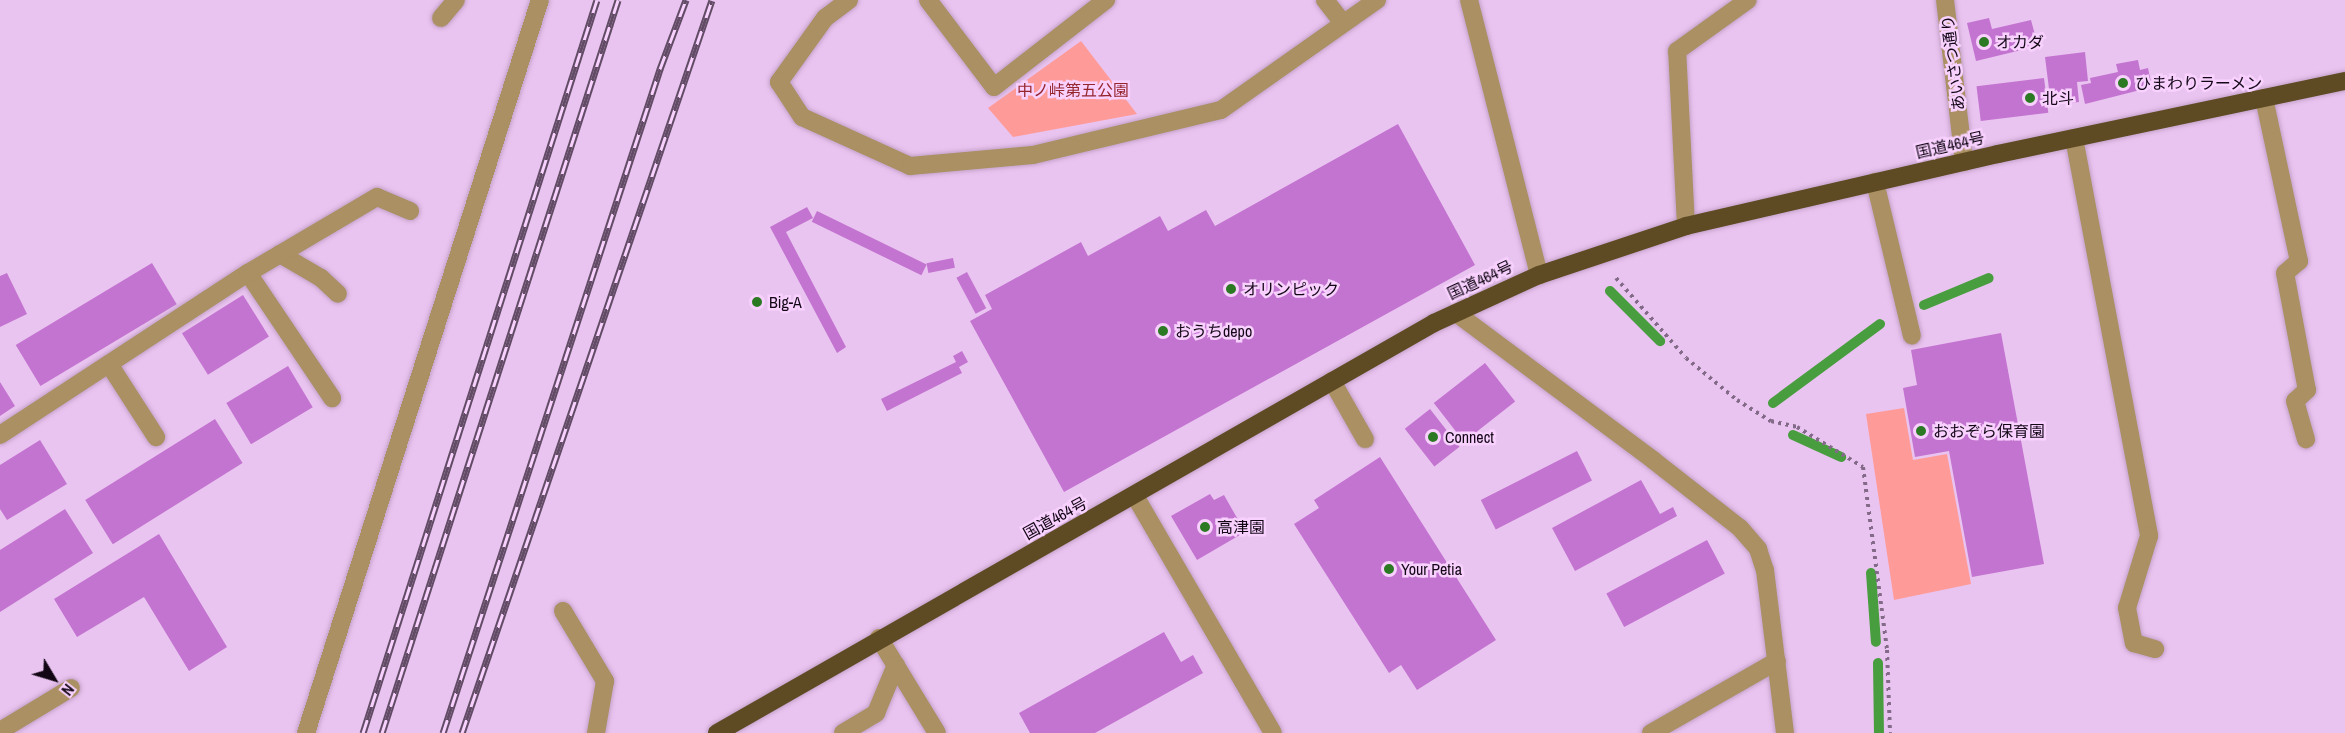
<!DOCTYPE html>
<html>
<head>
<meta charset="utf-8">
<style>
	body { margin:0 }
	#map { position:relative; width:2345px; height:733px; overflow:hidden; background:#eac4f0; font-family:"Archivo Narrow","Noto Sans JP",sans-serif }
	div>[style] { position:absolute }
	.green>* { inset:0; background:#fe9b99 }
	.stream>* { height:10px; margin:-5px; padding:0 5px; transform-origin:5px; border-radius:5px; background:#489d3f }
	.building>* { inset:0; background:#c374d0; transform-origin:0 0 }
	.path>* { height:4px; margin-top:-2px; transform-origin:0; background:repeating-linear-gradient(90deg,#836a88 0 3px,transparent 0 7.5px) }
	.roads { filter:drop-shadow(0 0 2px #c3a2c9) drop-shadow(0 0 2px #c3a2c9) }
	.minor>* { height:18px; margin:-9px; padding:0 9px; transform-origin:9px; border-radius:9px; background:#aa9062 }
	.highway>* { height:18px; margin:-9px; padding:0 9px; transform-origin:9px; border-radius:9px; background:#5e4a23 }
	.rail>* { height:7px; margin-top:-3.5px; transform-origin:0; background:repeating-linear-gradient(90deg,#f8d1fe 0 14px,#614b65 0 28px); box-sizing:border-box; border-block:2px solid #614b65 }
	.dots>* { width:16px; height:16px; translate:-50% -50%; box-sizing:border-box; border:3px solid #f8d1fe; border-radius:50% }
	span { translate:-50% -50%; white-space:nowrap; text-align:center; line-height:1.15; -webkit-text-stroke:5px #f8d1fe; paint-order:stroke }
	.poi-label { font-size:16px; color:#130716 }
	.left { translate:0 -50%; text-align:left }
	.street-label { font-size:16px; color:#130716 }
	.park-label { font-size:16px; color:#95252d }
	.north { position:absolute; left:24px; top:649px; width:60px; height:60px; -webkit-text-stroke:4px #f8d1fe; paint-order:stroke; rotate:128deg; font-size:16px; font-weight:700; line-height:24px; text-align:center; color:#130716 }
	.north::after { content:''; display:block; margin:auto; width:21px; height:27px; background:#130716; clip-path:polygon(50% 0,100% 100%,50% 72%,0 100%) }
</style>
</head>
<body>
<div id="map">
	<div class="green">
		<i style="clip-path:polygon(1081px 41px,1137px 114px,1013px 137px,988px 108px)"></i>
		<i style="clip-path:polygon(1904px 408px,1913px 460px,1947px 454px,1971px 584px,1894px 600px,1866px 414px)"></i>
	</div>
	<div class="stream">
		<i style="left:1610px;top:291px;width:71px;rotate:45deg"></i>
		<i style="left:1924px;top:305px;width:70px;rotate:-22.6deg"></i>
		<i style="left:1773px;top:403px;width:133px;rotate:-36.4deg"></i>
		<i style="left:1793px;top:435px;width:53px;rotate:24.6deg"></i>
		<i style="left:1871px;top:573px;width:69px;rotate:85.9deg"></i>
		<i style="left:1878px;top:663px;width:70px;rotate:89.2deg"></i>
	</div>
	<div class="building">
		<i style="clip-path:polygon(1989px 18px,1992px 29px,2031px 20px,2038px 46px,1976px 61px,1967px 23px)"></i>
		<i style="clip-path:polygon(2085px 52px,2088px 81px,2077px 82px,2079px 102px,2051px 105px,2045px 57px)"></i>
		<i style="clip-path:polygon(2138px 60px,2140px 70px,2148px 68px,2152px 87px,2085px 104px,2081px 85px,2091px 83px,2090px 78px,2118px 72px,2116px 64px)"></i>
		<i style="left:2044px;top:78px;width:35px;height:68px;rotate:83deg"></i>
		<i style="clip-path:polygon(1398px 124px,1475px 265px,1064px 492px,970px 321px,992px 309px,985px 295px,1081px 242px,1088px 256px,1160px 216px,1168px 231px,1206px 210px,1215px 226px)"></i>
		<i style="clip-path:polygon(807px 207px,813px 218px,786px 232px,846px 347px,837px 353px,770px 227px)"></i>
		<i style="left:817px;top:211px;width:122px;height:12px;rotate:26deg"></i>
		<i style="left:953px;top:258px;width:10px;height:27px;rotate:79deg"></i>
		<i style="left:152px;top:263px;width:48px;height:159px;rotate:59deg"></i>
		<i style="left:967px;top:272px;width:41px;height:12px;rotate:62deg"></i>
		<i style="clip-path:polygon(7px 273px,27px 314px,0 327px,0 276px)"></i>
		<i style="left:243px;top:295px;width:49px;height:72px;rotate:58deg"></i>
		<i style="clip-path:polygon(2001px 333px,2044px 564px,1972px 577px,1949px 451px,1915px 457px,1903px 388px,1917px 385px,1911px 350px)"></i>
		<i style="clip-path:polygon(962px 351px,968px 362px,959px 367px,962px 373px,887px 411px,881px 399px,956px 362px,953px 356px)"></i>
		<i style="left:1485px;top:363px;width:49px;height:65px;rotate:52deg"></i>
		<i style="left:288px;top:366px;width:48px;height:72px;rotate:59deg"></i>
		<i style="clip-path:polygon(0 382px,15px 406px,0 416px)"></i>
		<i style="left:1430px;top:409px;width:48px;height:32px;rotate:52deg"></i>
		<i style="left:215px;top:419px;width:52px;height:153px;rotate:58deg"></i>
		<i style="clip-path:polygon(40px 440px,67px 484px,7px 520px,0 509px,0 465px)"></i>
		<i style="left:1577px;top:451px;width:33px;height:108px;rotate:63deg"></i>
		<i style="clip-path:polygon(1380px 457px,1496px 640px,1417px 690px,1401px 665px,1389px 673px,1294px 524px,1319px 508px,1314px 500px)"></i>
		<i style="clip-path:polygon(1641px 480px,1660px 514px,1673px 507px,1677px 516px,1575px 571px,1552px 528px)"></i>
		<i style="clip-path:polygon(1210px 494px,1214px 500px,1224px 495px,1245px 532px,1197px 560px,1171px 516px)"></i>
		<i style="clip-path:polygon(65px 509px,93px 553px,0 612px,0 550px)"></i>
		<i style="clip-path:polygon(159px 534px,227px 647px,189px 671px,144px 597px,77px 637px,54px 599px)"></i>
		<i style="left:1707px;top:540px;width:38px;height:114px;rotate:62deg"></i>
		<i style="clip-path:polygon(1164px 632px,1181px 662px,1193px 655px,1203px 673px,1095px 733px,1030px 733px,1019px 713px)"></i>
	</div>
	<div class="path">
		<i style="left:1616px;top:278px;width:106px;rotate:48.8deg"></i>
		<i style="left:1686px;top:358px;width:66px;rotate:39.5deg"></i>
		<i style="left:1737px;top:400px;width:40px;rotate:32deg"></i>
		<i style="left:1771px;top:421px;width:27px;rotate:13deg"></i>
		<i style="left:1797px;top:427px;width:77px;rotate:31.2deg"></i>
		<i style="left:1863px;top:467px;width:185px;rotate:82.5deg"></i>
		<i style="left:1887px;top:650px;width:83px;rotate:87.9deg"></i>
	</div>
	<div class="roads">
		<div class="minor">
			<i style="left:849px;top:0;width:30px;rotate:143deg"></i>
			<i style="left:825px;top:18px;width:79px;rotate:125.7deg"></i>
			<i style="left:779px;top:82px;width:42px;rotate:56.7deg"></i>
			<i style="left:802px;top:117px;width:119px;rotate:24.4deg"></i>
			<i style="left:910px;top:166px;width:123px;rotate:-5.1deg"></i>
			<i style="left:1033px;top:155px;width:193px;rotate:-13.5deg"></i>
			<i style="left:1221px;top:110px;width:191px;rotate:-35.2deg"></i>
			<i style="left:928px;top:0;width:109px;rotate:52.8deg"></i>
			<i style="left:994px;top:87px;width:142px;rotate:-37.8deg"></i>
			<i style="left:1325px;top:0;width:29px;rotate:52deg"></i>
			<i style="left:1469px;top:0;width:284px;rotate:75.7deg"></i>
			<i style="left:1945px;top:0;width:163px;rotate:83.3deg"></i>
			<i style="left:441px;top:18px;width:23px;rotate:-50deg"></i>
			<i style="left:2264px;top:98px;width:167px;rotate:77.9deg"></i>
			<i style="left:2299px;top:261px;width:18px;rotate:139deg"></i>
			<i style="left:2285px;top:273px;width:119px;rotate:79.4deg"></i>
			<i style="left:2307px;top:390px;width:16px;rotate:137deg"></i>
			<i style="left:2295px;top:401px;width:40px;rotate:74deg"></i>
			<i style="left:2074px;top:138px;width:405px;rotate:79.3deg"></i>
			<i style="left:2149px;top:536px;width:75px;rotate:107deg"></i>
			<i style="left:2127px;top:608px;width:36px;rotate:79deg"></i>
			<i style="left:2134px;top:643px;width:22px;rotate:16deg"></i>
			<i style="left:1875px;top:182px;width:158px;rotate:76.5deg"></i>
			<i style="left:1686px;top:226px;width:175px;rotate:-92.9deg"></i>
			<i style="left:1677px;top:51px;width:87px;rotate:-35.7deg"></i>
			<i style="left:280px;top:254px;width:48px;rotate:30.3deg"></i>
			<i style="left:321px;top:278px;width:23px;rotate:43deg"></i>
			<i style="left:248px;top:273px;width:151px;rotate:56.1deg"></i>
			<i style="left:1456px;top:313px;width:246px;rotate:36.7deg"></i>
			<i style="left:1653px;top:460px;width:110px;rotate:38deg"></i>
			<i style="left:1740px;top:528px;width:28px;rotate:49deg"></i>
			<i style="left:1758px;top:549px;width:22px;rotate:72deg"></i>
			<i style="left:1765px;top:570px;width:164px;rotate:83deg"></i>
			<i style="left:109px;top:364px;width:87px;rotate:57.2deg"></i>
			<i style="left:1332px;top:381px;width:67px;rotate:60.4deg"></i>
			<i style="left:0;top:435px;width:296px;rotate:-33.2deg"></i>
			<i style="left:248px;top:273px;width:150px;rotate:-30.5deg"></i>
			<i style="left:377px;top:197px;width:36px;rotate:23deg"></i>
			<i style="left:1135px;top:496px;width:274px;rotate:59.8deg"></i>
			<i style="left:563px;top:611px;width:82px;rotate:59deg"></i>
			<i style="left:605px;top:681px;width:53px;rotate:99.8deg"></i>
			<i style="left:879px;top:638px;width:111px;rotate:58.6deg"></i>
			<i style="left:0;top:731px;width:83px;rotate:-31.2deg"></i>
			<i style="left:306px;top:733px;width:769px;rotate:-72.3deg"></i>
			<i style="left:843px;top:733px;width:39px;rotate:-31deg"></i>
			<i style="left:876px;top:713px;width:52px;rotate:-67.4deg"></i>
			<i style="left:1651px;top:733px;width:145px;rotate:-29.7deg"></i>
		</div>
		<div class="highway">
			<i style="left:717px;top:733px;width:826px;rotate:-29.76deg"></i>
			<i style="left:1434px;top:323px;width:115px;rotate:-24.6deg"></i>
			<i style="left:1539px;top:275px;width:155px;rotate:-18.4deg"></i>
			<i style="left:1686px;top:226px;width:320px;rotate:-13deg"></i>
			<i style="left:1998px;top:154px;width:355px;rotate:-11.9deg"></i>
		</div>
	</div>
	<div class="rail">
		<i style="left:363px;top:733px;width:769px;rotate:-72.3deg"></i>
		<i style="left:382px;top:733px;width:770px;rotate:-72.15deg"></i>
		<i style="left:443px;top:733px;width:699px;rotate:-71.9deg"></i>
		<i style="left:660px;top:69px;width:74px;rotate:-69.4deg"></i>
		<i style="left:462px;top:733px;width:774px;rotate:-71.17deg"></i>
	</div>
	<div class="dots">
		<i style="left:1984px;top:42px;background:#2b7a23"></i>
		<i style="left:2123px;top:83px;background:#2b7a23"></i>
		<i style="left:2030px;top:98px;background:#2b7a23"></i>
		<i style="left:1231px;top:289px;background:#2b7a23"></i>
		<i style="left:757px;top:302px;background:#2b7a23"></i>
		<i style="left:1163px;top:331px;background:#2b7a23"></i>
		<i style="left:1921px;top:431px;background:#2b7a23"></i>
		<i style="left:1433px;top:437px;background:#2b7a23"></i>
		<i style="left:1205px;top:527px;background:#2b7a23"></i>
		<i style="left:1389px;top:569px;background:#2b7a23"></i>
	</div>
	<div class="poi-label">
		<span class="left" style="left:1996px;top:42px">オカダ</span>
		<span class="left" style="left:2135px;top:83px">ひまわりラーメン</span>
		<span class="left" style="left:2042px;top:98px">北斗</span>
		<span class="left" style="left:1243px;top:289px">オリンピック</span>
		<span class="left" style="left:769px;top:302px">Big-A</span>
		<span class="left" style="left:1175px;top:331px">おうちdepo</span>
		<span class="left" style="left:1933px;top:431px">おおぞら保育園</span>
		<span class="left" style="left:1445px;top:437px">Connect</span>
		<span class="left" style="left:1217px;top:527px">高津園</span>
		<span class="left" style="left:1401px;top:569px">Your Petia</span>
	</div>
	<div class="street-label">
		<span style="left:1953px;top:63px;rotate:-97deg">あいさつ通り</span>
		<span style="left:1950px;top:145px;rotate:-13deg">国道464号</span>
		<span style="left:1480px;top:280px;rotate:-25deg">国道464号</span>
		<span style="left:1055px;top:518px;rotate:-29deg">国道464号</span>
	</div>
	<div class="park-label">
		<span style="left:1073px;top:90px">中ノ峠第五公園</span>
	</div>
	<div class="north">N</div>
</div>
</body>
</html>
